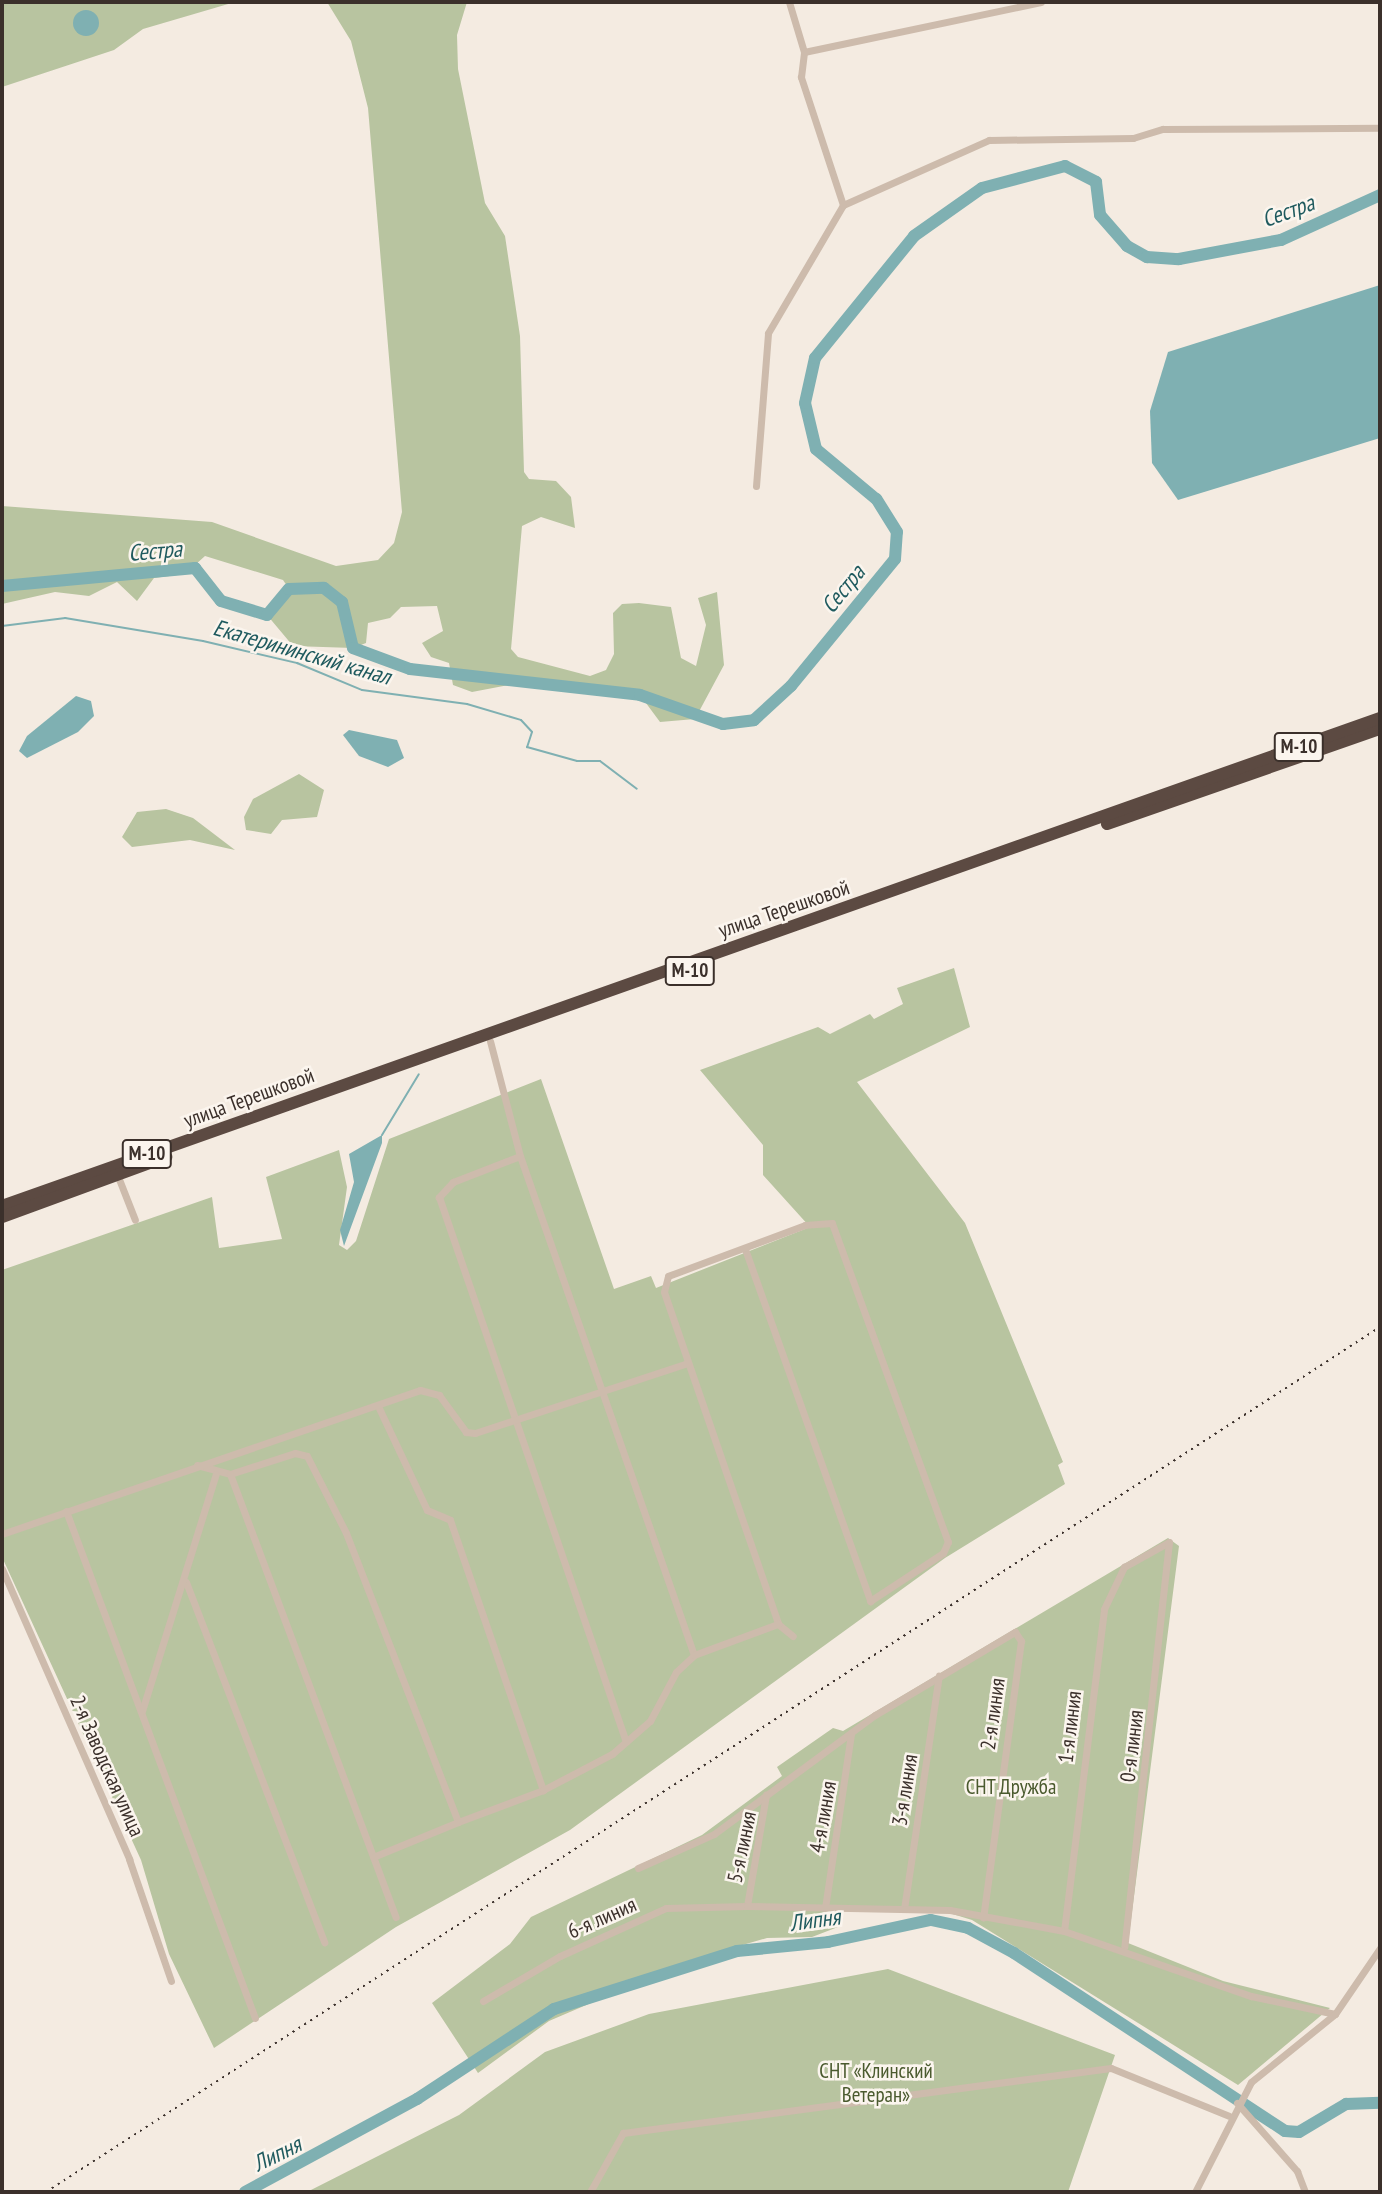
<!DOCTYPE html>
<html>
<head>
<meta charset="utf-8">
<style>
	body { margin:0 }
	#map { position:relative; width:1382px; height:2194px; overflow:hidden; background:#f4ebe1; font-family:"PT Sans Narrow",sans-serif }
	div>[style] { position:absolute }
	.green>* { inset:0; background:#b8c4a0 }
	.water>* { inset:0; background:#7fb0b2 }
	.round { border-radius:50% }
	.stream>* { height:2px; margin:-1px; padding:0 1px; transform-origin:1px; border-radius:1px; background:#7fb0b2 }
	.river>* { height:12px; margin:-6px; padding:0 6px; transform-origin:6px; border-radius:6px; background:#7fb0b2 }
	.street>* { height:7px; margin:-3.5px; padding:0 3.5px; transform-origin:3.5px; border-radius:3.5px; background:#cdbbac }
	.highway>* { height:12px; margin:-6px; padding:0 6px; transform-origin:6px; border-radius:6px; background:#5c4a42 }
	.rail>* { height:2px; margin-top:-1px; transform-origin:0; background:repeating-linear-gradient(90deg,#3b302b 0 2px,transparent 0 7px) }
	span { translate:-50% -50%; white-space:nowrap; text-align:center; line-height:1.15; -webkit-text-stroke:5px #fbf5ee; paint-order:stroke }
	.shield-label span { padding:2px 5px; background:#fbf5ee; border:2px solid; border-radius:5px; -webkit-text-stroke-width:0 }
	.shield-label { font-size:19px; color:#3b302b; font-weight:700 }
	.street-label { font-size:21px; color:#3b302b }
	.park-label { font-size:21px; color:#4a5a2e }
	.water-label { font-size:23px; color:#1f5a5e; font-style:italic }
	.frame { position:absolute; inset:0; border:4px solid #3b302b; pointer-events:none }
</style>
</head>
<body>
<div id="map">
	<div class="green">
		<i style="clip-path:polygon(2px 2px,235px 2px,143px 29px,114px 50px,2px 87px)"></i>
		<i style="clip-path:polygon(327px 2px,467px 2px,457px 35px,458px 69px,485px 203px,505px 236px,520px 336px,524px 472px,529px 479px,556px 481px,571px 497px,575px 528px,541px 517px,522px 526px,511px 649px,518px 657px,590px 676px,606px 670px,614px 654px,613px 613px,622px 604px,639px 603px,671px 607px,681px 658px,696px 666px,706px 625px,698px 598px,717px 592px,724px 665px,695px 719px,660px 722px,640px 695px,529px 681px,472px 692px,453px 685px,449px 663px,431px 657px,422px 643px,443px 631px,437px 606px,401px 607px,390px 618px,368px 623px,366px 643px,353px 648px,293px 646px,267px 615px,289px 589px,283px 580px,205px 556px,185px 574px,154px 578px,137px 601px,117px 582px,89px 596px,55px 592px,2px 604px,2px 506px,212px 522px,336px 566px,378px 560px,394px 543px,402px 512px,368px 108px,351px 41px)"></i>
		<i style="clip-path:polygon(299px 774px,324px 790px,317px 817px,282px 820px,271px 834px,246px 830px,244px 817px,253px 799px)"></i>
		<i style="clip-path:polygon(166px 809px,193px 818px,235px 850px,190px 840px,132px 847px,122px 837px,137px 812px)"></i>
		<i style="clip-path:polygon(954px 968px,970px 1027px,857px 1082px,965px 1223px,1063px 1462px,1058px 1465px,1065px 1484px,945px 1558px,570px 1830px,396px 1927px,214px 2048px,169px 1954px,141px 1860px,2px 1557px,2px 1270px,212px 1197px,219px 1248px,282px 1239px,266px 1177px,339px 1150px,347px 1187px,339px 1245px,347px 1250px,356px 1241px,389px 1139px,541px 1079px,614px 1289px,651px 1276px,656px 1288px,810px 1227px,763px 1175px,763px 1145px,700px 1070px,818px 1027px,830px 1034px,870px 1014px,874px 1019px,903px 1004px,897px 988px)"></i>
		<i style="clip-path:polygon(1168px 1538px,1179px 1546px,1128px 1943px,1223px 1981px,1330px 2008px,1238px 2085px,972px 1920px,946px 1912px,839px 1911px,838px 1927px,812px 1937px,767px 1938px,691px 1960px,549px 2021px,478px 2073px,432px 2003px,510px 1944px,531px 1917px,702px 1835px,782px 1776px,777px 1767px,833px 1728px,843px 1731px)"></i>
		<i style="clip-path:polygon(888px 1969px,1115px 2055px,1068px 2192px,307px 2192px,459px 2115px,545px 2052px,649px 2014px)"></i>
	</div>
	<div class="water">
		<i class="round" style="left:73px;top:10px;width:26px;height:26px"></i>
		<i style="clip-path:polygon(1380px 285px,1380px 438px,1178px 500px,1152px 463px,1150px 411px,1168px 352px)"></i>
		<i style="clip-path:polygon(76px 696px,91px 701px,94px 716px,78px 732px,27px 758px,19px 751px,27px 736px)"></i>
		<i style="clip-path:polygon(349px 730px,397px 740px,404px 758px,388px 767px,359px 756px,343px 735px)"></i>
		<i style="clip-path:polygon(382px 1135px,382px 1143px,344px 1246px,340px 1230px,354px 1182px,349px 1154px)"></i>
	</div>
	<div class="stream">
		<i style="left:2px;top:626px;width:64px;rotate:-7.2deg"></i>
		<i style="left:65px;top:618px;width:140px;rotate:9.5deg"></i>
		<i style="left:203px;top:641px;width:97px;rotate:13.2deg"></i>
		<i style="left:297px;top:663px;width:70px;rotate:22.6deg"></i>
		<i style="left:362px;top:690px;width:106px;rotate:7.6deg"></i>
		<i style="left:467px;top:704px;width:56px;rotate:16.5deg"></i>
		<i style="left:521px;top:720px;width:16px;rotate:47deg"></i>
		<i style="left:532px;top:732px;width:16px;rotate:108deg"></i>
		<i style="left:527px;top:747px;width:52px;rotate:15.6deg"></i>
		<i style="left:577px;top:761px;width:23px"></i>
		<i style="left:600px;top:761px;width:46px;rotate:37.1deg"></i>
		<i style="left:382px;top:1135px;width:71px;rotate:-58.8deg"></i>
	</div>
	<div class="river">
		<i style="left:2px;top:586px;width:194px;rotate:-5.3deg"></i>
		<i style="left:195px;top:568px;width:42px;rotate:51.8deg"></i>
		<i style="left:221px;top:601px;width:48px;rotate:16.9deg"></i>
		<i style="left:267px;top:615px;width:34px;rotate:-50deg"></i>
		<i style="left:289px;top:589px;width:35px;rotate:-2deg"></i>
		<i style="left:324px;top:588px;width:23px;rotate:38deg"></i>
		<i style="left:342px;top:602px;width:47px;rotate:76.6deg"></i>
		<i style="left:353px;top:648px;width:61px;rotate:20.2deg"></i>
		<i style="left:410px;top:669px;width:231px;rotate:6.4deg"></i>
		<i style="left:640px;top:695px;width:88px;rotate:19.3deg"></i>
		<i style="left:723px;top:724px;width:31px;rotate:-7deg"></i>
		<i style="left:754px;top:720px;width:50px;rotate:-42.6deg"></i>
		<i style="left:791px;top:686px;width:164px;rotate:-50.7deg"></i>
		<i style="left:895px;top:559px;width:27px;rotate:-86deg"></i>
		<i style="left:897px;top:532px;width:39px;rotate:-122deg"></i>
		<i style="left:876px;top:499px;width:78px;rotate:-140.2deg"></i>
		<i style="left:816px;top:449px;width:47px;rotate:-103.4deg"></i>
		<i style="left:805px;top:403px;width:46px;rotate:-77.5deg"></i>
		<i style="left:815px;top:358px;width:157px;rotate:-50.9deg"></i>
		<i style="left:914px;top:236px;width:83px;rotate:-35.2deg"></i>
		<i style="left:982px;top:188px;width:86px;rotate:-14.8deg"></i>
		<i style="left:1065px;top:166px;width:35px;rotate:27deg"></i>
		<i style="left:1096px;top:182px;width:33px;rotate:83deg"></i>
		<i style="left:1100px;top:215px;width:41px;rotate:48.9deg"></i>
		<i style="left:1127px;top:246px;width:23px;rotate:29deg"></i>
		<i style="left:1147px;top:257px;width:32px;rotate:4deg"></i>
		<i style="left:1179px;top:259px;width:104px;rotate:-10.6deg"></i>
		<i style="left:1281px;top:240px;width:109px;rotate:-24.4deg"></i>
		<i style="left:245px;top:2192px;width:196px;rotate:-28.4deg"></i>
		<i style="left:417px;top:2099px;width:164px;rotate:-33.3deg"></i>
		<i style="left:554px;top:2009px;width:192px;rotate:-17.6deg"></i>
		<i style="left:737px;top:1951px;width:91px;rotate:-5.6deg"></i>
		<i style="left:828px;top:1942px;width:105px;rotate:-12.1deg"></i>
		<i style="left:931px;top:1920px;width:38px;rotate:12deg"></i>
		<i style="left:968px;top:1928px;width:52px;rotate:28.5deg"></i>
		<i style="left:1014px;top:1953px;width:324px;rotate:33.3deg"></i>
		<i style="left:1285px;top:2131px;width:14px;rotate:4deg"></i>
		<i style="left:1299px;top:2132px;width:55px;rotate:-30.8deg"></i>
		<i style="left:1346px;top:2104px;width:34px;rotate:-2deg"></i>
	</div>
	<div class="street">
		<i style="left:789px;top:2px;width:52px;rotate:73.3deg"></i>
		<i style="left:843px;top:205px;width:160px;rotate:-24deg"></i>
		<i style="left:989px;top:140px;width:144px;rotate:-0.8deg"></i>
		<i style="left:1133px;top:138px;width:31px;rotate:-17deg"></i>
		<i style="left:1163px;top:129px;width:217px;rotate:-0.3deg"></i>
		<i style="left:756px;top:486px;width:153px;rotate:-85.5deg"></i>
		<i style="left:768px;top:333px;width:148px;rotate:-59.6deg"></i>
		<i style="left:843px;top:205px;width:135px;rotate:-108.2deg"></i>
		<i style="left:801px;top:77px;width:25px;rotate:-83deg"></i>
		<i style="left:804px;top:52px;width:242px;rotate:-11.9deg"></i>
		<i style="left:490px;top:1041px;width:119px;rotate:75.4deg"></i>
		<i style="left:520px;top:1156px;width:528px;rotate:70.78deg"></i>
		<i style="left:520px;top:1156px;width:72px;rotate:158.8deg"></i>
		<i style="left:453px;top:1182px;width:21px;rotate:133deg"></i>
		<i style="left:439px;top:1197px;width:576px;rotate:71.06deg"></i>
		<i style="left:117px;top:1174px;width:49px;rotate:68.6deg"></i>
		<i style="left:745px;top:1249px;width:374px;rotate:70.4deg"></i>
		<i style="left:870px;top:1601px;width:87px;rotate:-33.3deg"></i>
		<i style="left:943px;top:1553px;width:12px;rotate:-66deg"></i>
		<i style="left:948px;top:1542px;width:339px;rotate:-110deg"></i>
		<i style="left:832px;top:1223px;width:27px;rotate:176deg"></i>
		<i style="left:805px;top:1225px;width:146px;rotate:159.6deg"></i>
		<i style="left:668px;top:1276px;width:16px;rotate:104deg"></i>
		<i style="left:664px;top:1292px;width:351px;rotate:71deg"></i>
		<i style="left:778px;top:1624px;width:19px;rotate:39deg"></i>
		<i style="left:378px;top:1406px;width:115px;rotate:64.8deg"></i>
		<i style="left:427px;top:1510px;width:25px;rotate:23deg"></i>
		<i style="left:450px;top:1520px;width:286px;rotate:71deg"></i>
		<i style="left:197px;top:1465px;width:34px;rotate:15deg"></i>
		<i style="left:230px;top:1474px;width:68px;rotate:-17.9deg"></i>
		<i style="left:295px;top:1453px;width:12px;rotate:14deg"></i>
		<i style="left:307px;top:1456px;width:86px;rotate:63.1deg"></i>
		<i style="left:346px;top:1533px;width:310px;rotate:68.8deg"></i>
		<i style="left:458px;top:1822px;width:91px;rotate:-20.6deg"></i>
		<i style="left:543px;top:1790px;width:78px;rotate:-27.6deg"></i>
		<i style="left:612px;top:1754px;width:50px;rotate:-41deg"></i>
		<i style="left:650px;top:1721px;width:55px;rotate:-62deg"></i>
		<i style="left:676px;top:1672px;width:25px;rotate:-43deg"></i>
		<i style="left:694px;top:1655px;width:90px;rotate:-20.3deg"></i>
		<i style="left:230px;top:1474px;width:473px;rotate:69.5deg"></i>
		<i style="left:66px;top:1511px;width:541px;rotate:69.56deg"></i>
		<i style="left:2px;top:1534px;width:442px;rotate:-19deg"></i>
		<i style="left:420px;top:1390px;width:20px;rotate:15deg"></i>
		<i style="left:439px;top:1395px;width:46px;rotate:53.9deg"></i>
		<i style="left:466px;top:1432px;width:9px;rotate:6deg"></i>
		<i style="left:475px;top:1433px;width:224px;rotate:-18.2deg"></i>
		<i style="left:2px;top:1569px;width:317px;rotate:66.3deg"></i>
		<i style="left:129px;top:1859px;width:129px;rotate:71deg"></i>
		<i style="left:186px;top:1582px;width:386px;rotate:69deg"></i>
		<i style="left:142px;top:1711px;width:248px;rotate:-72.7deg"></i>
		<i style="left:373px;top:1857px;width:92px;rotate:-22.4deg"></i>
		<i style="left:638px;top:1868px;width:83px;rotate:-24.1deg"></i>
		<i style="left:714px;top:1834px;width:200px;rotate:-36.5deg"></i>
		<i style="left:875px;top:1715px;width:163px;rotate:-30.7deg"></i>
		<i style="left:1015px;top:1632px;width:11px;rotate:56deg"></i>
		<i style="left:1021px;top:1641px;width:279px;rotate:97.8deg"></i>
		<i style="left:747px;top:1906px;width:113px;rotate:-80.3deg"></i>
		<i style="left:825px;top:1908px;width:177px;rotate:-81.5deg"></i>
		<i style="left:904px;top:1909px;width:236px;rotate:-81.5deg"></i>
		<i style="left:1064px;top:1931px;width:324px;rotate:-82.9deg"></i>
		<i style="left:1104px;top:1609px;width:47px;rotate:-64.5deg"></i>
		<i style="left:1124px;top:1567px;width:51px;rotate:-29.1deg"></i>
		<i style="left:1169px;top:1542px;width:407px;rotate:96.3deg"></i>
		<i style="left:483px;top:2001px;width:89px;rotate:-30.3deg"></i>
		<i style="left:560px;top:1956px;width:116px;rotate:-24.4deg"></i>
		<i style="left:666px;top:1908px;width:81px;rotate:-1.4deg"></i>
		<i style="left:747px;top:1906px;width:203px;rotate:1.1deg"></i>
		<i style="left:950px;top:1910px;width:116px;rotate:10.4deg"></i>
		<i style="left:1064px;top:1931px;width:198px;rotate:19.2deg"></i>
		<i style="left:1251px;top:1996px;width:86px;rotate:12.1deg"></i>
		<i style="left:1237px;top:2103px;width:91px;rotate:48.6deg"></i>
		<i style="left:1297px;top:2171px;width:22px;rotate:69deg"></i>
		<i style="left:590px;top:2192px;width:68px;rotate:-60.8deg"></i>
		<i style="left:623px;top:2133px;width:492px;rotate:-7.6deg"></i>
		<i style="left:1111px;top:2068px;width:127px;rotate:22.1deg"></i>
		<i style="left:1195px;top:2192px;width:123px;rotate:-63deg"></i>
		<i style="left:1251px;top:2082px;width:108px;rotate:-39deg"></i>
		<i style="left:1335px;top:2014px;width:80px;rotate:-55.7deg"></i>
	</div>
	<div class="highway">
		<i style="left:1107px;top:824px;width:289px;rotate:-19.2deg"></i>
		<i style="left:2px;top:1206px;width:1462px;rotate:-19.5deg"></i>
		<i style="left:2px;top:1217px;width:175px;rotate:-20.1deg"></i>
	</div>
	<div class="rail">
		<i style="left:46px;top:2192px;width:1590px;rotate:-32.96deg"></i>
	</div>
	<div class="shield-label">
		<span style="left:1299px;top:747px">М-10</span>
		<span style="left:690px;top:971px">М-10</span>
		<span style="left:147px;top:1154px">М-10</span>
	</div>
	<div class="street-label">
		<span style="left:784px;top:909px;rotate:-19deg">улица Терешковой</span>
		<span style="left:249px;top:1098px;rotate:-20deg">улица Терешковой</span>
		<span style="left:993px;top:1714px;rotate:-82deg">2-я линия</span>
		<span style="left:1070px;top:1727px;rotate:-83deg">1-я линия</span>
		<span style="left:1132px;top:1746px;rotate:-83deg">0-я линия</span>
		<span style="left:107px;top:1766px;rotate:66deg">2-я Заводская улица</span>
		<span style="left:905px;top:1790px;rotate:-81deg">3-я линия</span>
		<span style="left:823px;top:1817px;rotate:-80deg">4-я линия</span>
		<span style="left:742px;top:1847px;rotate:-78deg">5-я линия</span>
		<span style="left:602px;top:1918px;rotate:-24deg">6-я линия</span>
	</div>
	<div class="park-label">
		<span style="left:1011px;top:1787px">СНТ Дружба</span>
		<span style="left:876px;top:2083px">СНТ «Клинский<br>Ветеран»</span>
	</div>
	<div class="water-label">
		<span style="left:1288px;top:211px;rotate:-20deg">Сестра</span>
		<span style="left:155px;top:551px;rotate:-5deg">Сестра</span>
		<span style="left:843px;top:589px;rotate:-51deg">Сестра</span>
		<span style="left:302px;top:652px;rotate:16deg">Екатерининский канал</span>
		<span style="left:815px;top:1920px;rotate:-8deg">Липня</span>
		<span style="left:277px;top:2154px;rotate:-26deg">Липня</span>
	</div>
	<div class="frame"></div>
</div>
</body>
</html>
